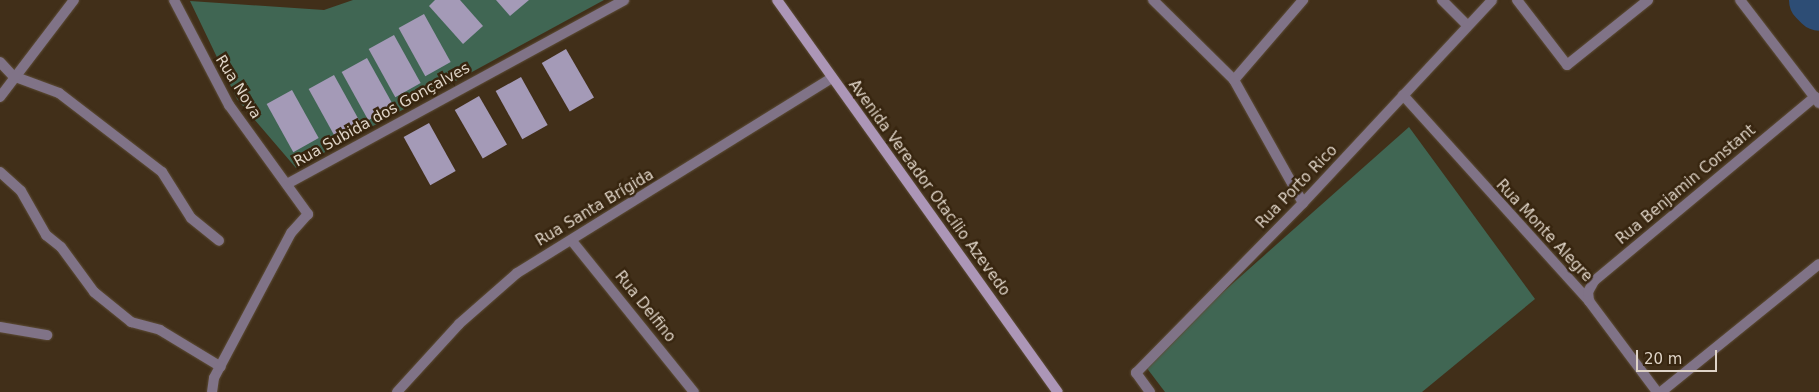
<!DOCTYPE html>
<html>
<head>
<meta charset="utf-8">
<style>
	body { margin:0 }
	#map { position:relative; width:1819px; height:392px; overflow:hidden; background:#412f19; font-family:"DejaVu Sans",sans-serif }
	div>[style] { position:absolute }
	.green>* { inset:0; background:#406653 }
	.river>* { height:49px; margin:-24.5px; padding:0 24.5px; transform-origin:24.5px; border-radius:24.5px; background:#2d4d75 }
	.building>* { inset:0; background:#a49ab7; transform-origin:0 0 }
	.roads { filter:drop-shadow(0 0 1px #5d4d38) drop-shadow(0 0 1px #5d4d38) }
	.lane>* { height:10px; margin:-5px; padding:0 5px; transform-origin:5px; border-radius:5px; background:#807387 }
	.street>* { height:10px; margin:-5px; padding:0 5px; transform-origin:5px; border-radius:5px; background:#807387 }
	.secondary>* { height:10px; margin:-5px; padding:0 5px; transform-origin:5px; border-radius:5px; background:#ac96b7 }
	span { translate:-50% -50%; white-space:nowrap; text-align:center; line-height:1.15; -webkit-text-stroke:5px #37250f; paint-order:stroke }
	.street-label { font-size:15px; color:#dfd4c7 }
	.scale { position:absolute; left:1636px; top:350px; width:81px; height:22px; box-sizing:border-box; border:2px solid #dfd4c7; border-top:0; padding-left:6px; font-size:15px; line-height:18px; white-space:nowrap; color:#dfd4c7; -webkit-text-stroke:4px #37250f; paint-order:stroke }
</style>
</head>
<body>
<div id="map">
	<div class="green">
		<i style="clip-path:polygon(353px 0,604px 0,296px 168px,237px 99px,190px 1px,324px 10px)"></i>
		<i style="clip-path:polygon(1409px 127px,1535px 299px,1422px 392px,1165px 392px,1143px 363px)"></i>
	</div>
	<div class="river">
		<i style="left:1813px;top:0;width:8px;rotate:45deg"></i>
	</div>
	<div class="building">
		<i style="clip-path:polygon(435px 0,460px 0,483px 26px,463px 44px,429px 6px)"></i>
		<i style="clip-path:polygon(496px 0,529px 0,510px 16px)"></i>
		<i style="left:424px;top:14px;width:55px;height:29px;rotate:61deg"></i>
		<i style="left:394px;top:35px;width:55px;height:29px;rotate:61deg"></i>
		<i style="left:566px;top:49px;width:56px;height:28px;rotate:60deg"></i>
		<i style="left:367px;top:58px;width:55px;height:29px;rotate:61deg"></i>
		<i style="left:334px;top:75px;width:55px;height:29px;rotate:61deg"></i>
		<i style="left:521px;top:77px;width:55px;height:29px;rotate:61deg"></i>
		<i style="left:292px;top:90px;width:55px;height:29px;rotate:61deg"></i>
		<i style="left:479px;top:96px;width:56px;height:28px;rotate:60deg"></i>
		<i style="left:429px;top:123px;width:55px;height:29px;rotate:61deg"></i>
	</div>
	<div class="roads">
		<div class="lane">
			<i style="left:174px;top:0;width:119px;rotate:62.4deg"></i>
			<i style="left:229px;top:105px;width:135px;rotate:54.1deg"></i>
			<i style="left:308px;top:214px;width:25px;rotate:132deg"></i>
			<i style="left:291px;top:233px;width:164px;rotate:118deg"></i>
			<i style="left:214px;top:378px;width:14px;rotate:98deg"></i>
			<i style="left:13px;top:76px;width:49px;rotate:20.3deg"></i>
			<i style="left:59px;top:93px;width:130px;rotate:37.5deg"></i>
			<i style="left:162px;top:172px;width:54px;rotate:57.8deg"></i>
			<i style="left:191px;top:218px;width:36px;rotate:39deg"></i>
			<i style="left:0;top:172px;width:28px;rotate:42deg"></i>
			<i style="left:21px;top:191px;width:51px;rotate:60.4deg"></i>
			<i style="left:46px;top:235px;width:19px;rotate:39deg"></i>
			<i style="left:61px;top:247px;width:56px;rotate:53.7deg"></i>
			<i style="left:94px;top:292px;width:48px;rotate:39deg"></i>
			<i style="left:131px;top:322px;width:30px;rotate:15deg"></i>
			<i style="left:160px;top:330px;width:71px;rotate:31.2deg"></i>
			<i style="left:0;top:327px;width:48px;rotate:9.7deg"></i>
		</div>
		<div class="street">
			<i style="left:1153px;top:0;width:114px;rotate:44.6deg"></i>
			<i style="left:1234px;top:80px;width:141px;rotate:60.7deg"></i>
			<i style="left:1442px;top:0;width:35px;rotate:45deg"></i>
			<i style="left:1517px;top:0;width:82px;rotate:52.4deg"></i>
			<i style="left:1567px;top:65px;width:104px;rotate:-38.7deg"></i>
			<i style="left:1740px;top:0;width:130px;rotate:52.5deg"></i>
			<i style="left:0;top:62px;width:19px;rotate:47deg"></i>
			<i style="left:1234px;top:80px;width:106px;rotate:-49.2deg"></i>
			<i style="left:1403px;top:95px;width:278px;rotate:47.9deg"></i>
			<i style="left:1589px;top:301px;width:114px;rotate:53.2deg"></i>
			<i style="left:0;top:97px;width:122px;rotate:-52.7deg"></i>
			<i style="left:287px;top:184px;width:384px;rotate:-28.6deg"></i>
			<i style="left:572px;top:241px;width:194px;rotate:51.1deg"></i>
			<i style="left:1589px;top:301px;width:9px;rotate:-96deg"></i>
			<i style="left:1588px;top:292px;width:13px;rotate:-61deg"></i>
			<i style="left:1594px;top:281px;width:288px;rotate:-39.8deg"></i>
			<i style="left:397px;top:392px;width:92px;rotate:-47.6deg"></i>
			<i style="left:459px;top:324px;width:77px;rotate:-41.3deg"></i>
			<i style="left:517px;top:273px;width:370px;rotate:-31.8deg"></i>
			<i style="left:1150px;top:392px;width:24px;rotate:-126deg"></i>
			<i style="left:1136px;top:373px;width:238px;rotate:-45.5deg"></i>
			<i style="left:1303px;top:203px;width:277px;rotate:-47deg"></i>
			<i style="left:1661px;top:392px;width:203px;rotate:-39deg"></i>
		</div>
		<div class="secondary">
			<i style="left:777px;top:0;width:482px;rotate:54.4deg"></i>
		</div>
	</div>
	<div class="street-label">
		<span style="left:238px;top:87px;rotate:58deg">Rua Nova</span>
		<span style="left:382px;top:115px;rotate:-29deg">Rua Subida dos Gonçalves</span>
		<span style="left:1686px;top:185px;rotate:-40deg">Rua Benjamin Constant</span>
		<span style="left:1297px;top:187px;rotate:-46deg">Rua Porto Rico</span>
		<span style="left:929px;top:188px;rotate:54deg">Avenida Vereador Otacílio Azevedo</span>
		<span style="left:595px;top:208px;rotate:-31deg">Rua Santa Brígida</span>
		<span style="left:1544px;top:231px;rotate:47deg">Rua Monte Alegre</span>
		<span style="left:645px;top:307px;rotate:51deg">Rua Delfino</span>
	</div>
	<div class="scale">20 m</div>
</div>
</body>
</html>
